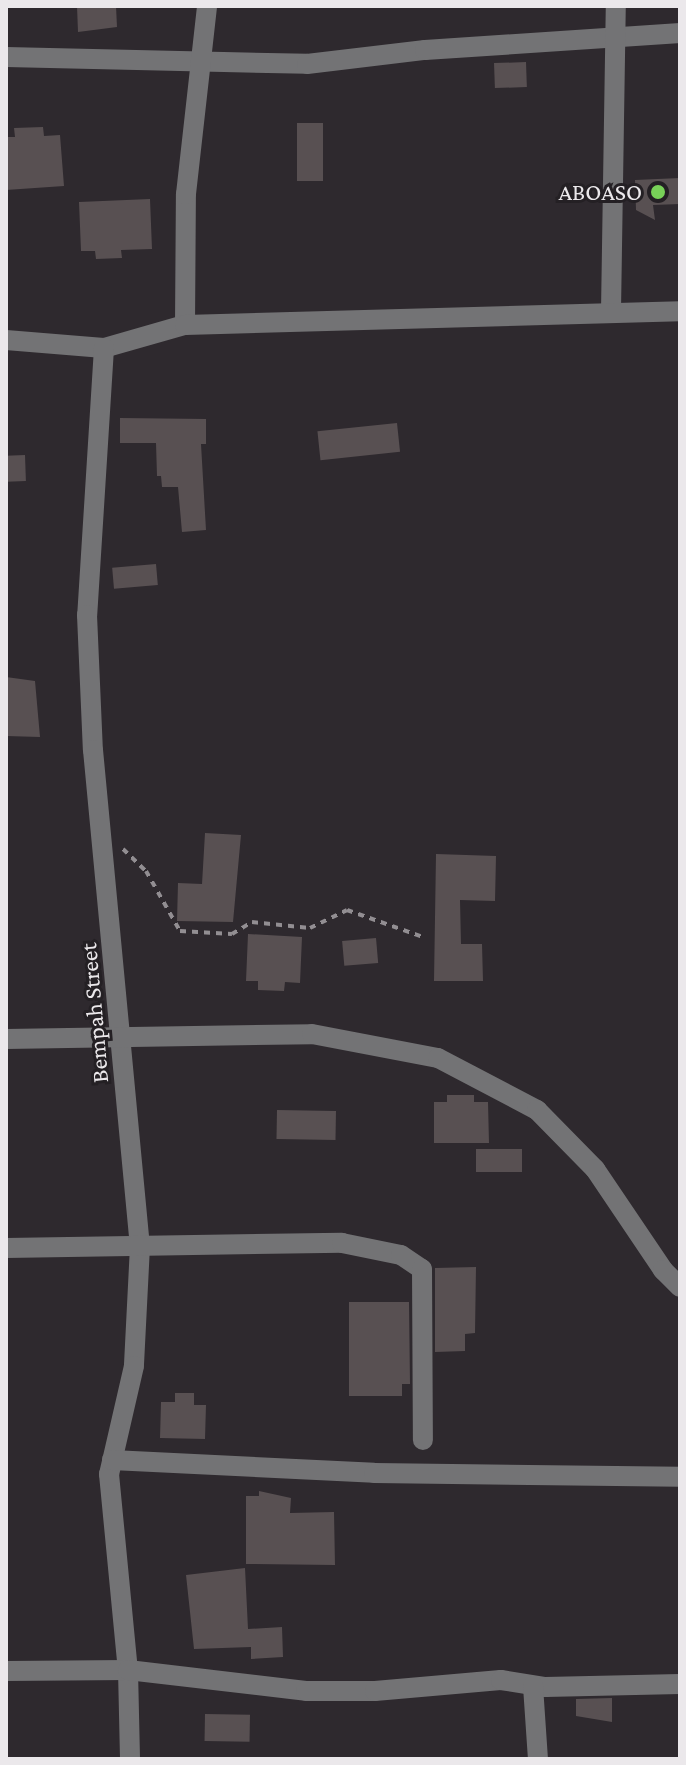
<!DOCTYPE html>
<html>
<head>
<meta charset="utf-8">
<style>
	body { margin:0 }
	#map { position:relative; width:686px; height:1765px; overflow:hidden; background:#2e292e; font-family:"Crimson Pro",serif }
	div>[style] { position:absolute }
	.building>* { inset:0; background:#585052; transform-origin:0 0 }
	.path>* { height:4px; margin-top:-2px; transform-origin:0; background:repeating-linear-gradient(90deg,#928e92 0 6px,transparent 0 12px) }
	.minor>* { height:20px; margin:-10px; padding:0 10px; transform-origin:10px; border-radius:10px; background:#737375 }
	.dots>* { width:22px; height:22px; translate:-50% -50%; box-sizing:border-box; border:4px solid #242024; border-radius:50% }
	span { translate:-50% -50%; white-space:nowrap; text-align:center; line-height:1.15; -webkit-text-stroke:6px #242024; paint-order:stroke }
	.poi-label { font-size:24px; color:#ebe8eb }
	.right { translate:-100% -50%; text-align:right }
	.street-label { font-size:24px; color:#ebe8eb }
	.frame { position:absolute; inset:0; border:8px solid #ebe8eb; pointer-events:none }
</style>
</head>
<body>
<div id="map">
	<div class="building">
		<i style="clip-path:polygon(77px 6px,116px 6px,117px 27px,78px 32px)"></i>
		<i style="left:526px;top:62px;width:25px;height:32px;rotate:88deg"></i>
		<i style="left:297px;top:123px;width:26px;height:58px"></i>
		<i style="clip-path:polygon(43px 127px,44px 136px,60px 135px,64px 186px,6px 190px,6px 137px,15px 137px,14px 128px)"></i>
		<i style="clip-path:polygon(680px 178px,680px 204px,653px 205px,655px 220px,636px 210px,635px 180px)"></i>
		<i style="clip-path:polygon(150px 199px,152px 249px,121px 250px,122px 258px,96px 259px,95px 251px,81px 251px,79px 202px)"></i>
		<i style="clip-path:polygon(120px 418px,206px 419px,206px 444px,201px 444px,206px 530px,182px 532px,178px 487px,162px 487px,161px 476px,157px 476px,156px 443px,120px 443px)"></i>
		<i style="left:397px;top:423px;width:29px;height:80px;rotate:84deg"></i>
		<i style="left:25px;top:455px;width:26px;height:19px;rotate:88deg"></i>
		<i style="left:156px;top:564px;width:21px;height:44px;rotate:85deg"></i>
		<i style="clip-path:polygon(6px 677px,35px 681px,40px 737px,6px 736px)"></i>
		<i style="clip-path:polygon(205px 833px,241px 835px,233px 922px,177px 921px,178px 883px,202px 884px)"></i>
		<i style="clip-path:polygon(436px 854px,496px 856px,495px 901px,460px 900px,461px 944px,482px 944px,483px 981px,434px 981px)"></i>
		<i style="clip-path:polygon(248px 934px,302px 937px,300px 983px,285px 982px,284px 991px,258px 990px,258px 981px,246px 981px)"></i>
		<i style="left:376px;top:938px;width:25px;height:34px;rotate:85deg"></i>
		<i style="clip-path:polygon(447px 1095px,474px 1095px,474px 1102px,488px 1102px,489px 1143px,434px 1143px,434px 1102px,447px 1102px)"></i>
		<i style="left:277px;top:1110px;width:59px;height:29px;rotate:1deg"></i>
		<i style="left:522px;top:1149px;width:23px;height:46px;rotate:90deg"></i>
		<i style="clip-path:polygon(476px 1267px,475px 1333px,465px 1334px,465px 1351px,435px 1352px,435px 1268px)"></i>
		<i style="clip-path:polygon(349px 1302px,409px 1302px,410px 1384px,402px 1384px,402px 1396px,349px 1396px)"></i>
		<i style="clip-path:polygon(175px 1393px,194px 1393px,194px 1405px,206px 1405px,205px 1439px,160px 1438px,161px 1402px,175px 1402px)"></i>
		<i style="clip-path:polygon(259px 1491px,291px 1498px,290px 1513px,334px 1512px,335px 1565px,246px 1564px,246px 1496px,259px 1496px)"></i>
		<i style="clip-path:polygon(245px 1568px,248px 1629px,282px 1627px,283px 1657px,251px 1659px,251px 1647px,194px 1649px,186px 1575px)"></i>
		<i style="clip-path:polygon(612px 1698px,612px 1722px,576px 1716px,576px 1699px)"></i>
		<i style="left:205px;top:1714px;width:45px;height:27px;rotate:1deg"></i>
	</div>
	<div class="path">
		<i style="left:123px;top:849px;width:32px;rotate:44deg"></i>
		<i style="left:146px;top:871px;width:69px;rotate:60.5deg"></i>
		<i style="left:180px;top:931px;width:52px;rotate:3.3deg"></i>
		<i style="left:232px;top:934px;width:23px;rotate:-31deg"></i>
		<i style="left:252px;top:922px;width:58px;rotate:5.9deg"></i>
		<i style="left:310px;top:928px;width:41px;rotate:-25.9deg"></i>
		<i style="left:347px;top:910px;width:81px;rotate:19.6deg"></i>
	</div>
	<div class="minor">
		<i style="left:6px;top:57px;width:301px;rotate:1.3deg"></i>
		<i style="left:307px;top:64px;width:119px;rotate:-6.8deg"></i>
		<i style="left:425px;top:50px;width:256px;rotate:-3.8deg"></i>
		<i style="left:611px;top:311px;width:305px;rotate:-89.1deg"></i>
		<i style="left:185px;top:325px;width:131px;rotate:-89.6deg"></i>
		<i style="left:186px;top:194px;width:189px;rotate:-83.6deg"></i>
		<i style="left:6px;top:340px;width:98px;rotate:4.7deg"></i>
		<i style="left:104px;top:348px;width:84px;rotate:-15.9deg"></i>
		<i style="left:185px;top:325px;width:495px;rotate:-1.6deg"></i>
		<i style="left:104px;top:348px;width:268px;rotate:93.6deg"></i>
		<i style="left:87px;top:615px;width:135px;rotate:87.5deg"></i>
		<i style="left:93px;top:750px;width:498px;rotate:84.6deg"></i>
		<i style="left:140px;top:1246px;width:120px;rotate:92.9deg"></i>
		<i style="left:134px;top:1366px;width:111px;rotate:103deg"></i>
		<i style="left:109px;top:1474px;width:197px;rotate:84.5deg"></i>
		<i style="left:128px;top:1670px;width:89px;rotate:88.7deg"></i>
		<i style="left:6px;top:1039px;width:306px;rotate:-0.9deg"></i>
		<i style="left:312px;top:1034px;width:128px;rotate:10.8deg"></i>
		<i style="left:438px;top:1058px;width:112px;rotate:27.7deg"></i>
		<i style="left:537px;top:1110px;width:83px;rotate:45.5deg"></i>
		<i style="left:595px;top:1169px;width:122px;rotate:56deg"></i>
		<i style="left:663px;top:1270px;width:24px;rotate:45deg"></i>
		<i style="left:6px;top:1248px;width:336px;rotate:-0.9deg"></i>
		<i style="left:342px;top:1243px;width:60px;rotate:11.5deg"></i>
		<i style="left:401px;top:1255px;width:25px;rotate:34deg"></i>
		<i style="left:422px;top:1269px;width:171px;rotate:89.7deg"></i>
		<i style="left:112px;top:1460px;width:262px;rotate:2.8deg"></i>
		<i style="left:374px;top:1473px;width:306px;rotate:0.7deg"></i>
		<i style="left:6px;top:1671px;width:122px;rotate:-0.5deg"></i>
		<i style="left:128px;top:1670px;width:179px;rotate:6.7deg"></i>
		<i style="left:306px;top:1691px;width:69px"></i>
		<i style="left:375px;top:1691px;width:126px;rotate:-5deg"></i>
		<i style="left:501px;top:1680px;width:45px;rotate:9deg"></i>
		<i style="left:545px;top:1687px;width:135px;rotate:-1.3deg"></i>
		<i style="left:533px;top:1686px;width:73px;rotate:86.1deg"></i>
	</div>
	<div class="dots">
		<i style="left:658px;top:192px;background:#78d158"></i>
	</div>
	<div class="poi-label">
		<span class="right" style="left:642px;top:192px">ABOASO</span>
	</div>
	<div class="street-label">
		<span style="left:94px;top:1013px;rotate:-95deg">Bempah Street</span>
	</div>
	<div class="frame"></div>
</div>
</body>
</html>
